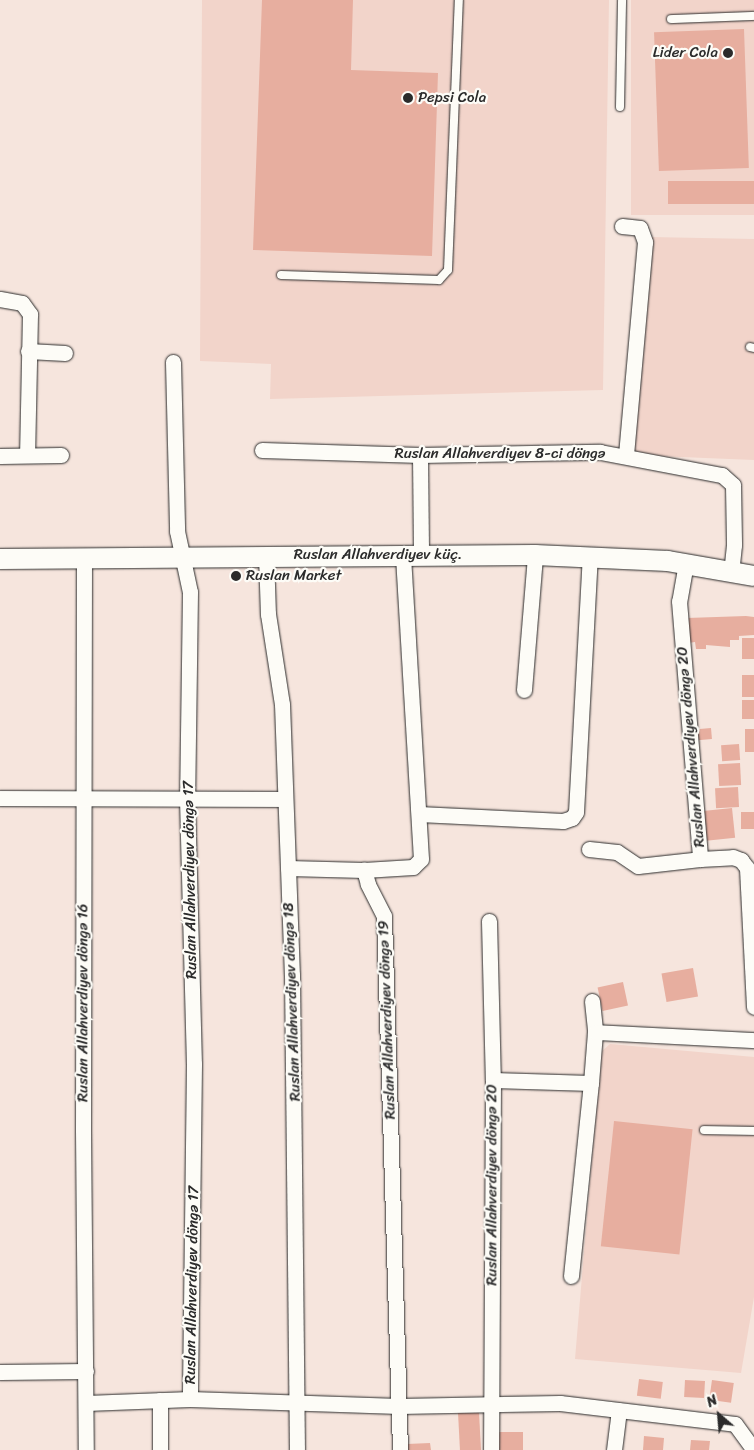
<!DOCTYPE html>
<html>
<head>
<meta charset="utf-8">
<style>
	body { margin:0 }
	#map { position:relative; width:754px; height:1450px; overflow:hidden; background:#f6e5dd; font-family:Sriracha,sans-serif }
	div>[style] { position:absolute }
	.built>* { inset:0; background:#f2d4ca; transform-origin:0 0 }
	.building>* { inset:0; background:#e7ae9f; transform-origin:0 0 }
	.roads { filter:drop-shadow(0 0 1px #2b2b2b) drop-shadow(0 0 1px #2b2b2b) }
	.lane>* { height:8px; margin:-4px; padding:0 4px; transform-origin:4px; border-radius:4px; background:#fdfcf7 }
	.street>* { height:15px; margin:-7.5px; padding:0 7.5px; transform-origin:7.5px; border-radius:7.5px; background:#fdfcf7 }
	.secondary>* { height:20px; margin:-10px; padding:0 10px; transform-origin:10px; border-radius:10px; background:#fdfcf7 }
	.dots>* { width:14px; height:14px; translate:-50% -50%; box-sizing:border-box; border:2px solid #fdfcf7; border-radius:50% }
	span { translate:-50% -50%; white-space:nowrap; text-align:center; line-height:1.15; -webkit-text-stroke:4.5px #fdfcf7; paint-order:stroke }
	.poi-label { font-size:15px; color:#2b2b2b }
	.right { translate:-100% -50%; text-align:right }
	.left { translate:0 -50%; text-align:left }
	.street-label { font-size:15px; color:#2b2b2b }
	.north { position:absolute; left:694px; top:1390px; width:50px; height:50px; -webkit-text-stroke:4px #fdfcf7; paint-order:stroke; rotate:333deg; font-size:14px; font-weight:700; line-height:20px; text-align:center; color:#2b2b2b }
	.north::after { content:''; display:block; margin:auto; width:18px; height:22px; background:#2b2b2b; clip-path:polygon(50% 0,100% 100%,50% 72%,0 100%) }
</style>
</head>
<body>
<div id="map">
	<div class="built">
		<i style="clip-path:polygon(202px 0,609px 0,603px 390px,270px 399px,271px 364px,200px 361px)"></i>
		<i style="left:631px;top:0;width:123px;height:215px"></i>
		<i style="clip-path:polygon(650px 237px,754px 239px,754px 460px,632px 455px)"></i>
		<i style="clip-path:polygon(610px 1044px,754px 1057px,754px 1297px,741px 1373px,575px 1359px,601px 1052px)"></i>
	</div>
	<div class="building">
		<i style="clip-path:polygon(262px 0,353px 0,351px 70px,438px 73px,432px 256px,253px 250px)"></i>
		<i style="left:744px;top:29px;width:139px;height:90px;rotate:88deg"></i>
		<i style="left:754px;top:181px;width:23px;height:86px;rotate:90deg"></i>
		<i style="clip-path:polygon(746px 616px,754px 617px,754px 635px,739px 636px,739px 640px,730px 640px,730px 647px,706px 645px,706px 649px,696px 649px,695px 642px,688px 643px,687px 618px)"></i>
		<i style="left:742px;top:638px;width:12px;height:21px"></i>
		<i style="left:742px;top:675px;width:12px;height:22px"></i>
		<i style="left:742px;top:700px;width:12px;height:19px"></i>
		<i style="left:711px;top:728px;width:11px;height:17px;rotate:85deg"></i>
		<i style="left:745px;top:729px;width:9px;height:23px"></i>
		<i style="left:739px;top:744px;width:16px;height:18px;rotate:86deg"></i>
		<i style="left:740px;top:763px;width:22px;height:22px;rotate:87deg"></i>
		<i style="left:738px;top:787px;width:20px;height:23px;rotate:87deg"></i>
		<i style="left:732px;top:808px;width:30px;height:29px;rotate:84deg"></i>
		<i style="left:741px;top:812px;width:13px;height:17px"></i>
		<i style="left:693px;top:968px;width:29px;height:32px;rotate:80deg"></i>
		<i style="left:623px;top:982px;width:24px;height:26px;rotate:78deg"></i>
		<i style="left:614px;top:1121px;width:79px;height:126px;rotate:6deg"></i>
		<i style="left:639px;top:1379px;width:24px;height:17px;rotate:7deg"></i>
		<i style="left:685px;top:1380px;width:20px;height:17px;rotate:3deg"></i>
		<i style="left:712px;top:1380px;width:22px;height:20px;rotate:8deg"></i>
		<i style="left:479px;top:1412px;width:38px;height:21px;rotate:87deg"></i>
		<i style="left:523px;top:1432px;width:18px;height:24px;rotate:90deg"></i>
		<i style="clip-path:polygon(644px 1436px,664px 1438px,663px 1450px,643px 1450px)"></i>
		<i style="clip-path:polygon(691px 1440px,710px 1441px,709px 1450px,690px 1450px)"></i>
		<i style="clip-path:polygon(430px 1443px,431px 1450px,408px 1450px,407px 1444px)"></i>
	</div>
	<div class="roads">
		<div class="lane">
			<i style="left:671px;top:19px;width:83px;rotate:-2.1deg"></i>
			<i style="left:620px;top:107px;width:107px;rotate:-88.9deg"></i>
			<i style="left:281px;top:275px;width:158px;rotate:1.8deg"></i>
			<i style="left:439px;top:280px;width:13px;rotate:-48deg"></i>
			<i style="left:448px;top:270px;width:270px;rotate:-87.7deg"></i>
			<i style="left:750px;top:347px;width:4px;rotate:14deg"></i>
			<i style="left:704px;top:1130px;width:50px;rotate:1.1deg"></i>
		</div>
		<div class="street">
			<i style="left:622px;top:226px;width:18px;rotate:6deg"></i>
			<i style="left:640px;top:228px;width:15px;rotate:70deg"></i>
			<i style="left:645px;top:242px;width:215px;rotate:95.1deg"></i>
			<i style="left:0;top:299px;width:22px;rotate:10deg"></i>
			<i style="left:22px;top:303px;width:14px;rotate:54deg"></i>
			<i style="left:30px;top:314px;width:141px;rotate:91.2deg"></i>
			<i style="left:28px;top:351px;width:37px;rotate:3deg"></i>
			<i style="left:173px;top:362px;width:169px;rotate:88.6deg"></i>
			<i style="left:177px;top:531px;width:62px;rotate:78deg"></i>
			<i style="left:190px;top:592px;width:206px;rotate:90.8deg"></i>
			<i style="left:187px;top:798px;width:266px;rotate:88.5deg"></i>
			<i style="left:194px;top:1064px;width:335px;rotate:90.7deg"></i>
			<i style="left:262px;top:450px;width:158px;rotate:1.8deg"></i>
			<i style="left:420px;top:455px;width:180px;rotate:-1deg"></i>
			<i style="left:600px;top:452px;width:124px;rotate:10.7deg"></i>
			<i style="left:722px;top:475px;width:15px;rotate:42deg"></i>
			<i style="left:733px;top:485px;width:60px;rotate:89deg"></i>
			<i style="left:734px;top:545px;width:28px;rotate:96deg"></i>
			<i style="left:420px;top:455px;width:99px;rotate:89.4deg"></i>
			<i style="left:0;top:456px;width:61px;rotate:-0.9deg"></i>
			<i style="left:266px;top:555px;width:59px;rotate:88.1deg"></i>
			<i style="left:268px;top:614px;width:91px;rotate:81.2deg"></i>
			<i style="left:282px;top:704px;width:271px;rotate:87.9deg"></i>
			<i style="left:292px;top:975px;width:475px;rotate:89.4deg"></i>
			<i style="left:84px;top:557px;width:573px;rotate:90.1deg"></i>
			<i style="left:83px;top:1130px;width:320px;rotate:89.5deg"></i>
			<i style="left:686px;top:563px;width:39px;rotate:100deg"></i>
			<i style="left:679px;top:601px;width:259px;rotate:85.3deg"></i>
			<i style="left:700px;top:859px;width:33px;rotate:-3deg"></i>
			<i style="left:733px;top:857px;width:9px;rotate:21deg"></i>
			<i style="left:741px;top:860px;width:10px;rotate:53deg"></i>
			<i style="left:747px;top:868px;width:139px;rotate:87.1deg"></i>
			<i style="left:524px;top:690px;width:135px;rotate:-85.3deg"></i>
			<i style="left:0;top:798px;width:285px;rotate:0.2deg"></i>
			<i style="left:419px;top:814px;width:144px;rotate:2.8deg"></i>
			<i style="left:563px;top:821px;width:9px;rotate:-18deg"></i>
			<i style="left:572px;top:818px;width:7px;rotate:-56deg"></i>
			<i style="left:576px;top:812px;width:255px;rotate:-86.9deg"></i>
			<i style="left:589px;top:849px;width:28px;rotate:6deg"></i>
			<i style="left:617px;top:852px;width:25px;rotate:34deg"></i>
			<i style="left:638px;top:866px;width:62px;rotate:-6.4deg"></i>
			<i style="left:288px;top:868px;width:76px;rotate:1.5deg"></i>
			<i style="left:489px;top:921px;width:159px;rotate:88.6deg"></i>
			<i style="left:493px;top:1080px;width:370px;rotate:90.3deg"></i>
			<i style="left:592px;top:1001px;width:31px;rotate:84deg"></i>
			<i style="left:493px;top:1080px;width:98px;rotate:1.8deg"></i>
			<i style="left:591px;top:1083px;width:51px;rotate:-85.5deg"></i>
			<i style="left:595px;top:1032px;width:159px;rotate:2.9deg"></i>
			<i style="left:571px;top:1276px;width:194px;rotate:-84.1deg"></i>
			<i style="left:0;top:1372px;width:86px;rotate:-0.7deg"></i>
			<i style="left:86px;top:1403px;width:104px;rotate:-2.2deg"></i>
			<i style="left:190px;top:1399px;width:209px;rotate:1.9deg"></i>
			<i style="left:399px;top:1406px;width:161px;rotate:-1.1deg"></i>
			<i style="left:560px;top:1403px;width:176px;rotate:6.8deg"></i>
			<i style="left:735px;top:1424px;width:32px;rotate:54deg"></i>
			<i style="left:160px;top:1450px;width:50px;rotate:-90deg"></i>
			<i style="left:400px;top:1450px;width:534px;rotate:-91.72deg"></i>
			<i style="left:384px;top:916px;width:36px;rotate:-117deg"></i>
			<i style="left:368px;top:884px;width:15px;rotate:-106deg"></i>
			<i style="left:364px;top:870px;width:49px;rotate:-3.5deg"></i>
			<i style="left:413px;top:867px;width:11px;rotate:-45deg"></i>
			<i style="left:421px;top:859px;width:305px;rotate:-93.4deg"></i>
			<i style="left:614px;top:1450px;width:40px;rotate:-82.9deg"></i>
		</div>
		<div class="secondary">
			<i style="left:0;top:559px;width:535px;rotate:-0.43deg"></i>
			<i style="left:535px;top:555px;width:133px;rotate:2.6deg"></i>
			<i style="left:668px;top:561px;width:87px;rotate:9.9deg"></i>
		</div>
	</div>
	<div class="dots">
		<i style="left:728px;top:53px;background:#2b2b2b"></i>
		<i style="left:408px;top:98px;background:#2b2b2b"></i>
		<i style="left:236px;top:576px;background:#2b2b2b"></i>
	</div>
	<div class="poi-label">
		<span class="right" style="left:718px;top:53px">Lider Cola</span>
		<span class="left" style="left:418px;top:98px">Pepsi Cola</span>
		<span class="left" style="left:246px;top:576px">Ruslan Market</span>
	</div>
	<div class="street-label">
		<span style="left:500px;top:454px">Ruslan Allahverdiyev 8-ci döngə</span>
		<span style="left:378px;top:555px">Ruslan Allahverdiyev küç.</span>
		<span style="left:691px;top:747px;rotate:-95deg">Ruslan Allahverdiyev döngə 20</span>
		<span style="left:190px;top:880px;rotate:-91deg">Ruslan Allahverdiyev döngə 17</span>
		<span style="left:292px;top:1002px;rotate:-92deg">Ruslan Allahverdiyev döngə 18</span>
		<span style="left:83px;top:1003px;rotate:-90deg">Ruslan Allahverdiyev döngə 16</span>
		<span style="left:387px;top:1020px;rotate:-92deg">Ruslan Allahverdiyev döngə 19</span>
		<span style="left:492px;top:1185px;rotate:-90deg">Ruslan Allahverdiyev döngə 20</span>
		<span style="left:192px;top:1285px;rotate:-89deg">Ruslan Allahverdiyev döngə 17</span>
	</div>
	<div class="north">N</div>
</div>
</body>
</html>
